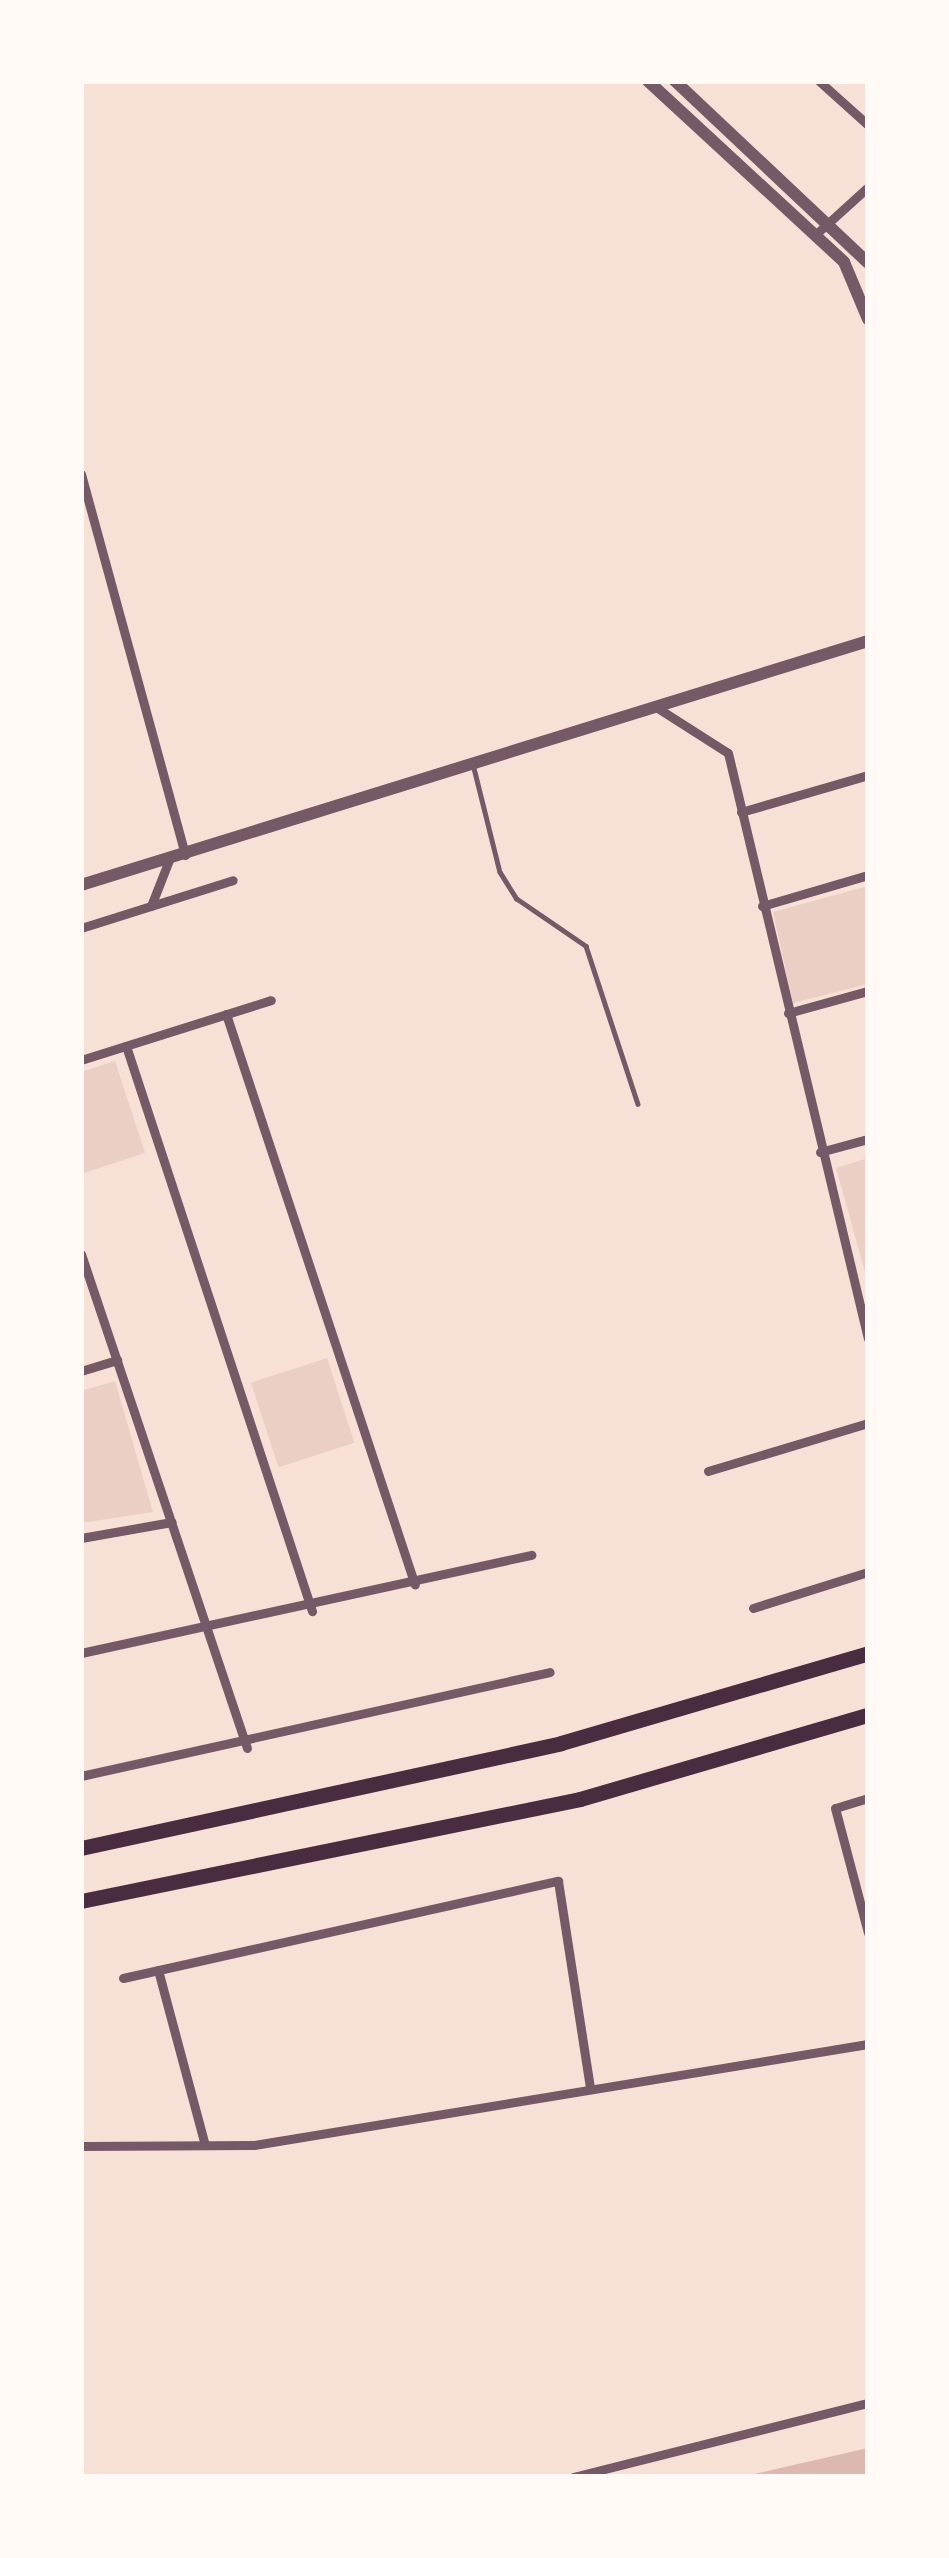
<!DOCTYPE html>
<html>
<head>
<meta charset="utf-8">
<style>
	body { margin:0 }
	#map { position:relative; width:949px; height:2558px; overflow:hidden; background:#f7e1d7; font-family:Cabin,sans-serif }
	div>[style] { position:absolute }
	.green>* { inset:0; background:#ebcfc5; transform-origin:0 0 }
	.water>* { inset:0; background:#dcb8b0 }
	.service>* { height:4.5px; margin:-2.25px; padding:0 2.25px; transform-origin:2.25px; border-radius:2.25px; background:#755966 }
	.minor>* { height:9px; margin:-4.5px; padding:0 4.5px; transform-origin:4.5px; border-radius:4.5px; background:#755966 }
	.tertiary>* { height:12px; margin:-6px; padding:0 6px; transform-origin:6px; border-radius:6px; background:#755966 }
	.trunk>* { height:15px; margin:-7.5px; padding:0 7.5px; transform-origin:7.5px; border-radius:7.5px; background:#4a2c40 }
	span { translate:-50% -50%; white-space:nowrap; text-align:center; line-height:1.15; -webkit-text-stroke:12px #fffaf5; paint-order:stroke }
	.frame { position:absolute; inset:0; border:84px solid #fffaf5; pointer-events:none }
</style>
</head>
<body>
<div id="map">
	<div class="green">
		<i style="clip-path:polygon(868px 886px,868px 984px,793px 1003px,773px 912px)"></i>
		<i style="clip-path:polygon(115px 1061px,145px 1153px,81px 1174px,81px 1072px)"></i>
		<i style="clip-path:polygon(868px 1158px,868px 1279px,867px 1279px,836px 1168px)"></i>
		<i style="left:327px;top:1358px;width:89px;height:80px;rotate:72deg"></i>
		<i style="clip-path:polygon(115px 1381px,153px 1512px,81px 1523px,81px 1391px)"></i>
	</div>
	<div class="water">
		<i style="clip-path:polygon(868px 2448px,868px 2477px,741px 2477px)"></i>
	</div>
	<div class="service">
		<i style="left:473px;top:764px;width:111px;rotate:76deg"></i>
		<i style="left:500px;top:872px;width:31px;rotate:58deg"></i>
		<i style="left:516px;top:898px;width:85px;rotate:34.4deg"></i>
		<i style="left:586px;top:946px;width:166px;rotate:71.8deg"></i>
	</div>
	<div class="minor">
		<i style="left:819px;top:81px;width:66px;rotate:41.9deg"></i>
		<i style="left:815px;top:235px;width:72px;rotate:-42.2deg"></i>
		<i style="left:81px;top:474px;width:395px;rotate:74.7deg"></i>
		<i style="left:656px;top:707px;width:85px;rotate:32.6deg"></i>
		<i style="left:728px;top:753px;width:602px;rotate:76.56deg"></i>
		<i style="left:741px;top:812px;width:132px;rotate:-16.2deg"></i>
		<i style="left:151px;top:906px;width:49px;rotate:-68.6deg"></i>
		<i style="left:762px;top:906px;width:110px;rotate:-16.3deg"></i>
		<i style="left:81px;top:928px;width:159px;rotate:-17.5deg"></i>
		<i style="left:788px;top:1013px;width:83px;rotate:-15.4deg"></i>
		<i style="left:226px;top:1014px;width:601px;rotate:71.69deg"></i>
		<i style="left:126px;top:1046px;width:595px;rotate:71.78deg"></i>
		<i style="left:81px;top:1060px;width:199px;rotate:-17.5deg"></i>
		<i style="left:820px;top:1152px;width:50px;rotate:-15.2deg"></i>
		<i style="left:81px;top:1254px;width:521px;rotate:71.43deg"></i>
		<i style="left:81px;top:1371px;width:38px;rotate:-17deg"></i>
		<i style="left:708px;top:1471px;width:167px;rotate:-16.7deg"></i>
		<i style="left:81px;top:1538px;width:92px;rotate:-10deg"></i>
		<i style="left:753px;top:1608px;width:121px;rotate:-17.4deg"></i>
		<i style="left:81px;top:1653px;width:461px;rotate:-12.3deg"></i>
		<i style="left:81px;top:1776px;width:480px;rotate:-12.5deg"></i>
		<i style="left:868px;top:1798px;width:34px;rotate:163deg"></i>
		<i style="left:835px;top:1808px;width:129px;rotate:75.2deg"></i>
		<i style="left:158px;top:1970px;width:178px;rotate:75deg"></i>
		<i style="left:123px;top:1978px;width:446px;rotate:-12.6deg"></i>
		<i style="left:558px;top:1881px;width:209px;rotate:81.2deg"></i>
		<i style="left:81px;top:2146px;width:173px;rotate:-0.3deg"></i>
		<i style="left:254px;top:2145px;width:622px;rotate:-9.34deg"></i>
		<i style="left:573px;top:2477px;width:304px;rotate:-14.1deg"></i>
	</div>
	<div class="tertiary">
		<i style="left:648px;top:81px;width:267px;rotate:42.7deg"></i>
		<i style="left:844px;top:262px;width:62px;rotate:67.2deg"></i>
		<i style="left:675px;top:81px;width:265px;rotate:43.3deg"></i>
		<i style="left:81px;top:885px;width:824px;rotate:-17.23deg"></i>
	</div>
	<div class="trunk">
		<i style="left:81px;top:1848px;width:491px;rotate:-12.3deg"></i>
		<i style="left:561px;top:1743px;width:320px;rotate:-16.3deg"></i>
		<i style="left:81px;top:1901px;width:509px;rotate:-11.55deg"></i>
		<i style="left:580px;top:1799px;width:300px;rotate:-16.3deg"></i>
	</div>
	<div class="frame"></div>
</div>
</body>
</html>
